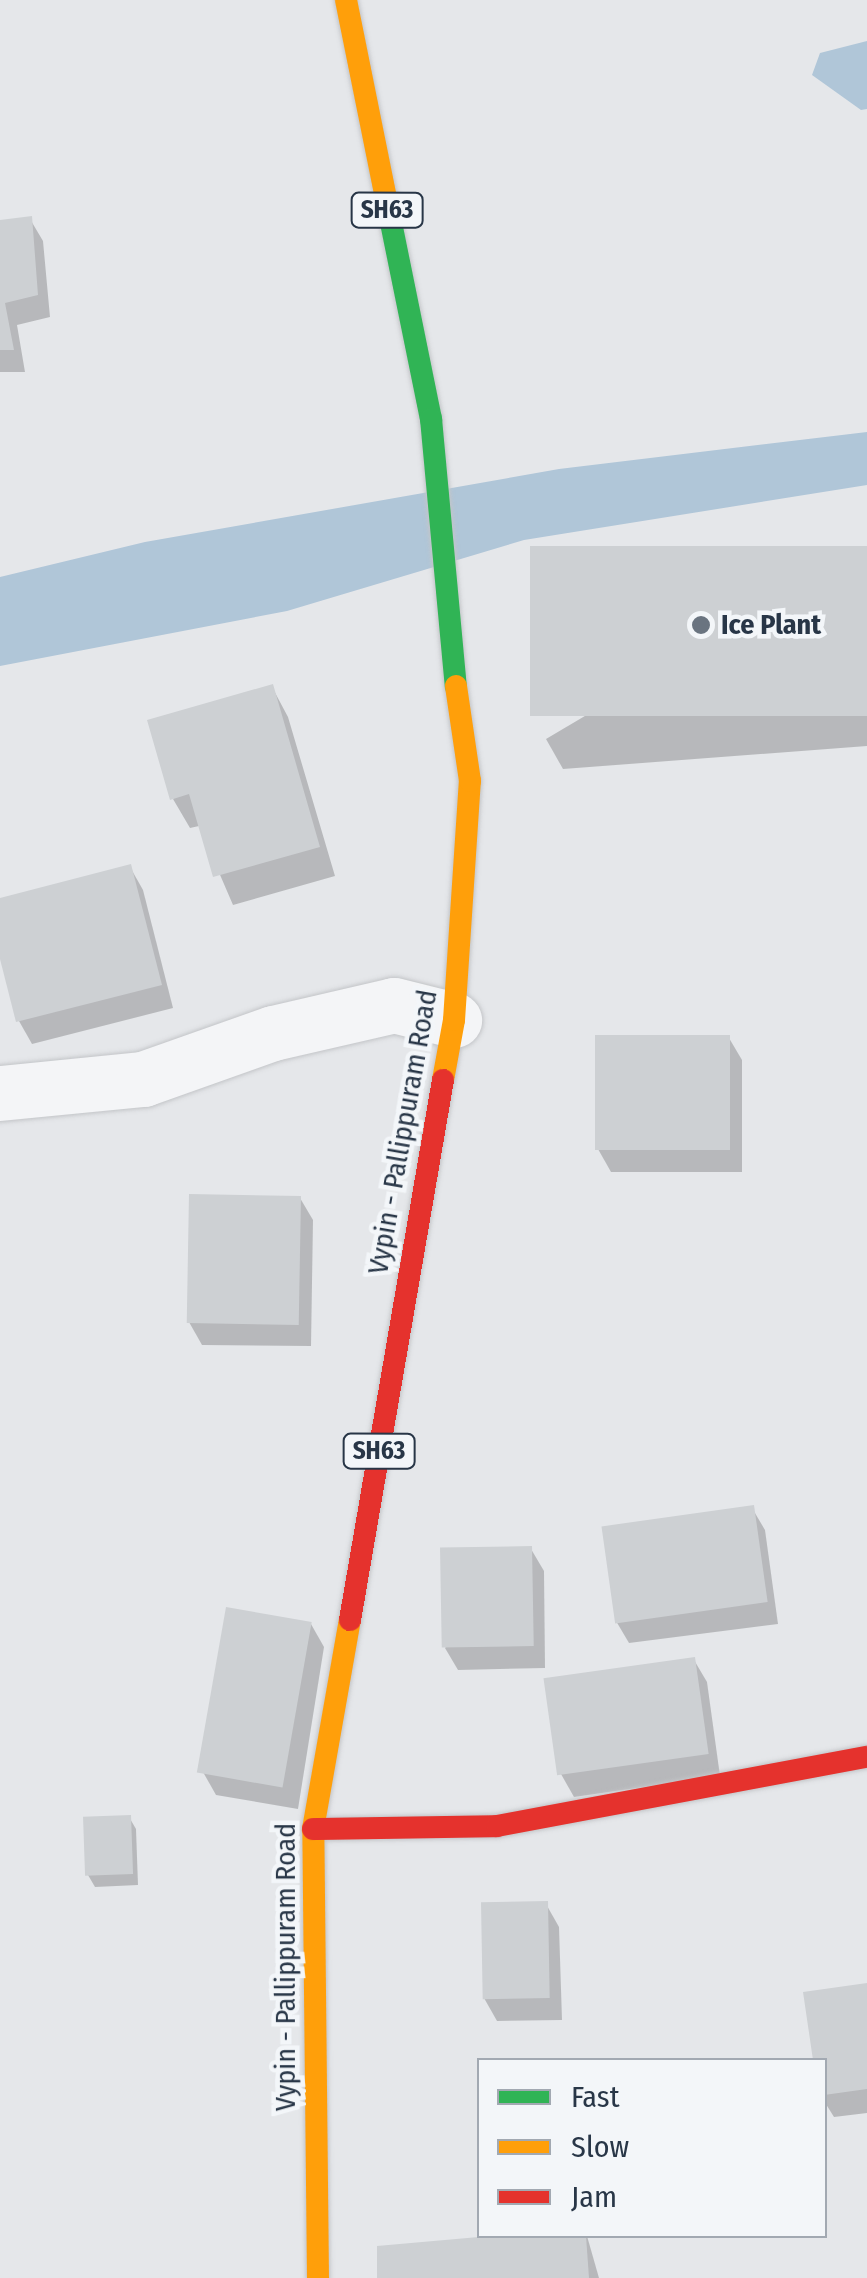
<!DOCTYPE html>
<html>
<head>
<meta charset="utf-8">
<style>
	body { margin:0 }
	#map { position:relative; width:867px; height:2278px; overflow:hidden; background:#e5e7ea; font-family:"Fira Sans Condensed",sans-serif }
	div>[style] { position:absolute }
	.water>* { inset:0; background:#b0c6d8 }
	.shadow>* { inset:0; background:#0003 }
	.building>* { inset:0; background:#cdd0d3; transform-origin:0 0 }
	.roads { filter:drop-shadow(0 0 2px #c3c5c8) drop-shadow(0 0 2px #c3c5c8) }
	.street>* { height:55px; margin:-27.5px; padding:0 27.5px; transform-origin:27.5px; border-radius:27.5px; background:#f4f5f7 }
	.fast>* { height:22px; margin:-11px; padding:0 11px; transform-origin:11px; border-radius:11px; background:#30b455 }
	.slow>* { height:22px; margin:-11px; padding:0 11px; transform-origin:11px; border-radius:11px; background:#ff9f0a }
	.jam>* { height:22px; margin:-11px; padding:0 11px; transform-origin:11px; border-radius:11px; background:#e5322d }
	.dots>* { width:28px; height:28px; translate:-50% -50%; box-sizing:border-box; border:5px solid #f3f6f9; border-radius:50% }
	span { translate:-50% -50%; white-space:nowrap; text-align:center; line-height:1.15; -webkit-text-stroke:9px #f3f6f9; paint-order:stroke }
	.shield-label span { padding:2px 8px; background:#f3f6f9; border:2px solid; border-radius:8px; -webkit-text-stroke-width:0 }
	.shield-label { font-size:25px; color:#283647; font-weight:700 }
	.poi-label { font-size:28px; color:#283647; font-weight:700 }
	.left { translate:0 -50%; text-align:left }
	.street-label { font-size:28px; color:#283647 }
	.legend { position:absolute; left:477px; top:2058px; width:350px; height:180px; box-sizing:border-box; background:#f3f6f9; border:2px solid #a2a9b2; margin:0; padding:12px 18px; list-style:none; font-size:30px; color:#283647 }
	.legend li { display:flex; align-items:center; gap:20px; height:50px }
	.legend b { width:50px; border:2px solid #a2a9b2 }
</style>
</head>
<body>
<div id="map">
	<div class="water">
		<i style="clip-path:polygon(867px 41px,867px 109px,861px 110px,812px 75px,820px 53px)"></i>
		<i style="clip-path:polygon(867px 432px,867px 485px,524px 540px,287px 611px,0 666px,0 577px,145px 542px,559px 469px)"></i>
	</div>
	<div class="shadow">
		<i style="clip-path:polygon(30px 219px,43px 241px,50px 317px,17px 325px,25px 372px,0 372px,0 223px)"></i>
		<i style="clip-path:polygon(867px 549px,867px 746px,563px 769px,546px 739px)"></i>
		<i style="clip-path:polygon(272px 687px,288px 717px,335px 876px,233px 905px,199px 826px,190px 828px,173px 799px)"></i>
		<i style="clip-path:polygon(130px 867px,143px 890px,173px 1008px,32px 1044px,19px 1021px,0 948px,0 901px)"></i>
		<i style="clip-path:polygon(729px 1038px,742px 1060px,742px 1172px,611px 1172px,598px 1149px)"></i>
		<i style="clip-path:polygon(300px 1198px,313px 1220px,311px 1346px,202px 1345px,189px 1322px)"></i>
		<i style="clip-path:polygon(752px 1508px,765px 1530px,778px 1624px,629px 1643px,616px 1621px)"></i>
		<i style="clip-path:polygon(531px 1549px,544px 1571px,545px 1668px,458px 1670px,445px 1648px)"></i>
		<i style="clip-path:polygon(311px 1624px,324px 1647px,298px 1809px,216px 1795px,203px 1772px)"></i>
		<i style="clip-path:polygon(694px 1660px,707px 1682px,720px 1776px,574px 1797px,561px 1774px)"></i>
		<i style="clip-path:polygon(129px 1817px,136px 1829px,138px 1885px,95px 1887px,88px 1875px)"></i>
		<i style="clip-path:polygon(546px 1904px,559px 1927px,562px 2020px,497px 2021px,484px 1998px)"></i>
		<i style="clip-path:polygon(867px 1986px,867px 2113px,834px 2117px,824px 2101px,824px 2060px,816px 2060px,806px 1995px)"></i>
		<i style="clip-path:polygon(524px 2236px,587px 2236px,599px 2278px,380px 2278px,380px 2248px)"></i>
	</div>
	<div class="building">
		<i style="clip-path:polygon(32px 216px,38px 295px,5px 303px,14px 350px,0 350px,0 220px)"></i>
		<i style="left:867px;top:546px;width:170px;height:337px;rotate:90deg"></i>
		<i style="clip-path:polygon(273px 684px,320px 847px,213px 877px,189px 794px,170px 800px,147px 720px)"></i>
		<i style="clip-path:polygon(131px 864px,162px 985px,16px 1022px,0 959px,0 898px)"></i>
		<i style="left:595px;top:1035px;width:135px;height:115px"></i>
		<i style="left:189px;top:1194px;width:112px;height:129px;rotate:1deg"></i>
		<i style="left:754px;top:1505px;width:98px;height:154px;rotate:82deg"></i>
		<i style="left:532px;top:1546px;width:100px;height:92px;rotate:89deg"></i>
		<i style="left:226px;top:1607px;width:87px;height:168px;rotate:10deg"></i>
		<i style="left:695px;top:1657px;width:98px;height:153px;rotate:82deg"></i>
		<i style="left:131px;top:1815px;width:59px;height:48px;rotate:88deg"></i>
		<i style="left:548px;top:1901px;width:97px;height:67px;rotate:89deg"></i>
		<i style="clip-path:polygon(867px 1983px,867px 2089px,824px 2095px,824px 2060px,813px 2060px,803px 1992px)"></i>
		<i style="clip-path:polygon(490px 2236px,586px 2236px,589px 2278px,377px 2278px,377px 2246px)"></i>
	</div>
	<div class="roads">
		<div class="street">
			<i style="left:0;top:1093px;width:144px;rotate:-5.6deg"></i>
			<i style="left:143px;top:1079px;width:138px;rotate:-19.5deg"></i>
			<i style="left:273px;top:1033px;width:124px;rotate:-13deg"></i>
			<i style="left:394px;top:1005px;width:62px;rotate:14deg"></i>
		</div>
		<div class="fast">
			<i style="left:386px;top:198px;width:226px;rotate:78.5deg"></i>
			<i style="left:431px;top:419px;width:268px;rotate:84.7deg"></i>
		</div>
		<div class="slow">
			<i style="left:346px;top:0;width:202px;rotate:78.6deg"></i>
			<i style="left:443px;top:1080px;width:61px;rotate:-79.6deg"></i>
			<i style="left:454px;top:1020px;width:240px;rotate:-86.2deg"></i>
			<i style="left:470px;top:781px;width:96px;rotate:-98.4deg"></i>
			<i style="left:318px;top:2278px;width:449px;rotate:-90.6deg"></i>
			<i style="left:313px;top:1829px;width:212px;rotate:-80deg"></i>
		</div>
		<div class="jam">
			<i style="left:350px;top:1620px;width:548px;rotate:-80.23deg"></i>
			<i style="left:313px;top:1829px;width:184px;rotate:-0.9deg"></i>
			<i style="left:497px;top:1826px;width:376px;rotate:-10.6deg"></i>
		</div>
	</div>
	<div class="dots">
		<i style="left:701px;top:625px;background:#6a7480"></i>
	</div>
	<div class="shield-label">
		<span style="left:387px;top:210px">SH63</span>
		<span style="left:379px;top:1451px">SH63</span>
	</div>
	<div class="poi-label">
		<span class="left" style="left:721px;top:625px">Ice Plant</span>
	</div>
	<div class="street-label">
		<span style="left:403px;top:1132px;rotate:-80deg">Vypin - Pallippuram Road</span>
		<span style="left:286px;top:1967px;rotate:-90deg">Vypin - Pallippuram Road</span>
	</div>
	<ul class="legend">
	<li><b style="height:12px;background:#30b455"></b>Fast</li>
	<li><b style="height:12px;background:#ff9f0a"></b>Slow</li>
	<li><b style="height:12px;background:#e5322d"></b>Jam</li>
	</ul>
</div>
</body>
</html>
